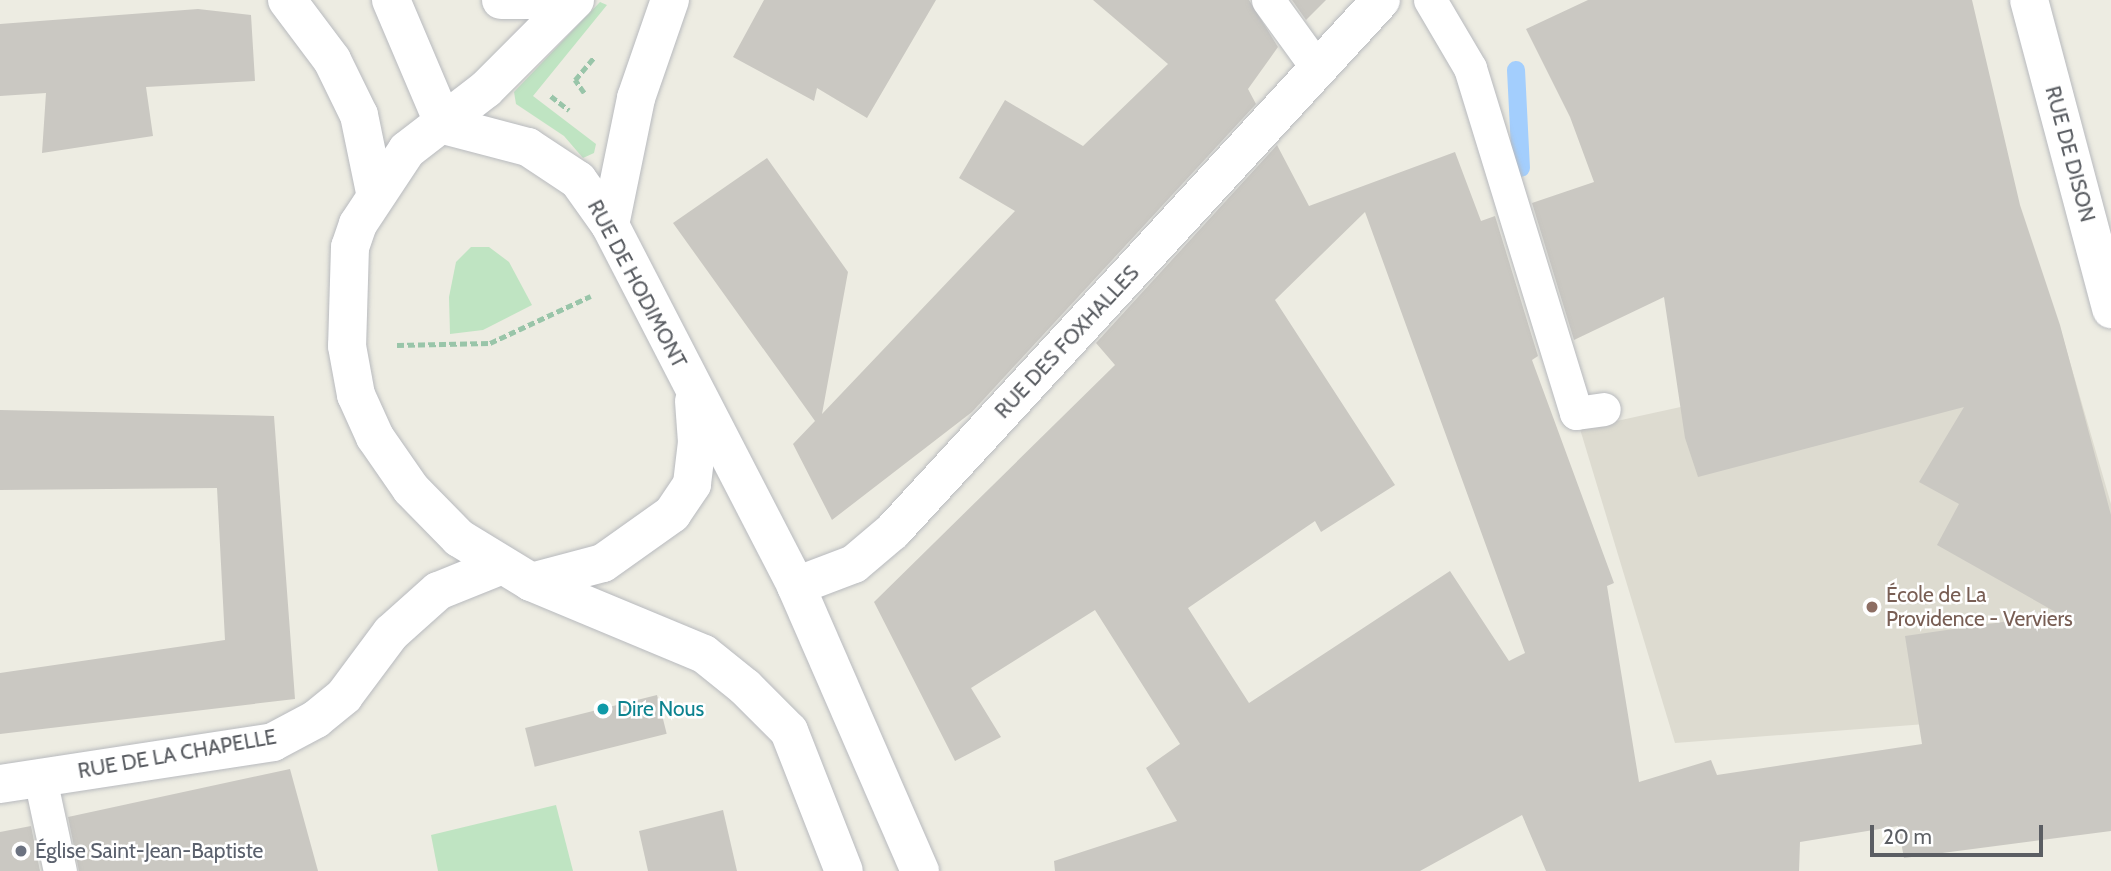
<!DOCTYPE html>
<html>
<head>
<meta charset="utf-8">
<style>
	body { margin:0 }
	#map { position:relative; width:2111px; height:871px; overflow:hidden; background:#edece2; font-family:Cabin,sans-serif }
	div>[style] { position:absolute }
	.education>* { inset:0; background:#dddbd0 }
	.green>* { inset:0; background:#bfe4c2 }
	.stream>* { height:18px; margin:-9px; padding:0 9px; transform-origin:9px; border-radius:9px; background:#a3cefd }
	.building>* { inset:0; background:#cac8c2; transform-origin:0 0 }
	.path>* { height:4.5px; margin-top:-2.25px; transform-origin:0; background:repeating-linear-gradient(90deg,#99c5a9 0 7px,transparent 0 10.5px) }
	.roads { filter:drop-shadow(0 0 2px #b8babe) drop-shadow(0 0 2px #b8babe) }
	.service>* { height:33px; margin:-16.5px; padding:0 16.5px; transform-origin:16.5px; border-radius:16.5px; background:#fff }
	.minor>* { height:38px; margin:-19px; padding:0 19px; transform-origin:19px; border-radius:19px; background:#fff }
	.tertiary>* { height:38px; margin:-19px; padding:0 19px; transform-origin:19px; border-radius:19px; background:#fff }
	.secondary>* { height:38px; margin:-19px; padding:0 19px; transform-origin:19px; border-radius:19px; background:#fff }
	.dots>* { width:19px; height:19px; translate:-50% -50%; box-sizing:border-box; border:4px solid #fff; border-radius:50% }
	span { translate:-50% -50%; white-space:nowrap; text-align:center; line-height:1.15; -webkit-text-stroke:5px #fff; paint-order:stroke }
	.street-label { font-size:21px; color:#5b5e63 }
	.education-label { font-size:21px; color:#785e54 }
	.left { translate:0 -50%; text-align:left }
	.culture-label { font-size:21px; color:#0d838f }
	.worship-label { font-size:21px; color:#5b616d }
	.scale { position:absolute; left:1870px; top:825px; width:173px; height:32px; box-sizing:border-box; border:4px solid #5b5e63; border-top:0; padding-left:9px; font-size:21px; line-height:24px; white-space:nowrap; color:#5b5e63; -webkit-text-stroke:5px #fff; paint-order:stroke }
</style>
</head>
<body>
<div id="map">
	<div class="education">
		<i style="clip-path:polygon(2059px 324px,2111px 504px,2111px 710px,1675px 743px,1580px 429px)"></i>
	</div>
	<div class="green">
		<i style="clip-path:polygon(600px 2px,607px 5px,533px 96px,596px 144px,594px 153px,583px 158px,564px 136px,516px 104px,514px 92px)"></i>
		<i style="clip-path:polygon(471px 247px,489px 247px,509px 262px,532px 305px,483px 330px,450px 334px,449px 297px,456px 262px)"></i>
		<i style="clip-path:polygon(556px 805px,573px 871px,438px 871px,431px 835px)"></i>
	</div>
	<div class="stream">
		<i style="left:1516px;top:70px;width:98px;rotate:87.1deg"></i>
	</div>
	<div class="building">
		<i style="clip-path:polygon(764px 0,936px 0,867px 118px,817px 88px,814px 101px,733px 57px)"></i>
		<i style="clip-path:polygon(1093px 0,1249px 0,1278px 47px,1248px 89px,1256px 104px,972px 412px,832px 520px,793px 444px,815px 421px,673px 223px,767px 158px,848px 272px,822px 414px,1015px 211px,959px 178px,1005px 100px,1083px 146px,1168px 64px)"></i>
		<i style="clip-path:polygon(1292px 0,1326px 0,1306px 20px)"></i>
		<i style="clip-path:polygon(evenodd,1588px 0,1972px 0,2020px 205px,2060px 325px,2111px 515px,2111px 831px,1904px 858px,1898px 826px,1800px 842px,1799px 871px,1546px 871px,1522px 815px,1420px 871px,1055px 871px,1054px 861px,1177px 821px,1146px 768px,1180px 744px,1095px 610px,971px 688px,1001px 737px,955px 761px,874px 602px,1115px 365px,1096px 343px,1277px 145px,1309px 206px,1455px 152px,1481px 221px,1495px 216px,1538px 356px,1532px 360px,1614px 583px,1607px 586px,1639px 782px,1711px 760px,1717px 775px,1922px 744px,1905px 636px,2059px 614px,1937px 545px,1959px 504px,1919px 482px,1964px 407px,1698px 477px,1685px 438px,1664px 297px,1574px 340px,1532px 203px,1594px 182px,1570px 117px,1526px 29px,1588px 0,1365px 212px,1525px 653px,1509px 661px,1450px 571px,1249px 703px,1188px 608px,1315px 521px,1321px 532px,1395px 485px,1275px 300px,1365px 212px)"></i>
		<i style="clip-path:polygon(198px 9px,251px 15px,255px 81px,146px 87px,153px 136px,42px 153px,46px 93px,0 96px,0 24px)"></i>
		<i style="clip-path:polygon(0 410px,274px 416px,295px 699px,0 734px,0 673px,225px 640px,217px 488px,0 490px)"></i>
		<i style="left:657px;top:695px;width:40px;height:136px;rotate:76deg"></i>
		<i style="clip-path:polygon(290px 769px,318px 871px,79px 871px,68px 817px)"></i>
		<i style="clip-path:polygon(723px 810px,737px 871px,648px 871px,639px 831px)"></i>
		<i style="clip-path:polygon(31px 826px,40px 871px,0 871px,0 832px)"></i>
	</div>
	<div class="path">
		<i style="left:584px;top:93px;width:16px;rotate:-125deg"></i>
		<i style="left:575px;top:80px;width:31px;rotate:-50deg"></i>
		<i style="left:551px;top:96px;width:23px;rotate:38deg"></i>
		<i style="left:397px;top:345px;width:93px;rotate:-1.2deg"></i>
		<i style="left:490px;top:343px;width:111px;rotate:-25deg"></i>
	</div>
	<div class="roads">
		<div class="service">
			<i style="left:1268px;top:0;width:85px;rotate:54.1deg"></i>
			<i style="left:1430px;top:0;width:79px;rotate:59.5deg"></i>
			<i style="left:1470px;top:68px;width:361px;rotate:72.9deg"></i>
			<i style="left:1576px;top:413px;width:28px;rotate:-8deg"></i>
			<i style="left:40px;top:778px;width:95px;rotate:77.9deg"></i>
		</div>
		<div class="minor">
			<i style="left:287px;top:0;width:75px;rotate:53.1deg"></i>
			<i style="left:332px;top:60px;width:61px;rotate:63.9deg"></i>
			<i style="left:359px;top:115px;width:79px;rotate:78.3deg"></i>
			<i style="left:391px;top:0;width:136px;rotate:67deg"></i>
			<i style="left:501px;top:0;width:45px"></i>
		</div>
		<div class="tertiary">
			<i style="left:2029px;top:0;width:320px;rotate:75.1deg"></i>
			<i style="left:796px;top:586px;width:62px;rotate:-20.8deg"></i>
			<i style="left:854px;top:564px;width:51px;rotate:-40.2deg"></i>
			<i style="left:893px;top:531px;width:721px;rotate:-47.42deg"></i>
		</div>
		<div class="secondary">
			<i style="left:575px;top:0;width:126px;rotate:135deg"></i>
			<i style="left:486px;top:89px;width:100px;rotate:142.3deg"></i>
			<i style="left:407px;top:150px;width:89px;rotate:123.5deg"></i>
			<i style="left:358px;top:224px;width:24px;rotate:109deg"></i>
			<i style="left:350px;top:247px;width:99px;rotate:91.7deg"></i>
			<i style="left:347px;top:346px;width:50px;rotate:79.6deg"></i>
			<i style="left:356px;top:395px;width:46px;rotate:65.7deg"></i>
			<i style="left:375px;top:437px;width:63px;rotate:55.3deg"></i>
			<i style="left:411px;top:489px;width:69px;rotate:45.6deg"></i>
			<i style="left:459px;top:538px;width:84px;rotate:31.4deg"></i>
			<i style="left:531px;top:582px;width:187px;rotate:22.6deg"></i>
			<i style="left:704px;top:654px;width:53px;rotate:38.8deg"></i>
			<i style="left:745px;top:687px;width:62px;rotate:45deg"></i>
			<i style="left:789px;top:731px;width:150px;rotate:68.6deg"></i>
			<i style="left:444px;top:125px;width:87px;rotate:14.7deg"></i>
			<i style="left:528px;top:147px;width:60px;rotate:33.4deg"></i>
			<i style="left:578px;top:180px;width:55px;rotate:54.6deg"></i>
			<i style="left:610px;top:225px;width:406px;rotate:62.7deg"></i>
			<i style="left:796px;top:586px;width:311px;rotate:66.5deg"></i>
			<i style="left:610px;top:225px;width:130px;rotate:-78.4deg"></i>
			<i style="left:636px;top:98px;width:104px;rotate:-70.9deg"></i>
			<i style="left:531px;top:582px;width:74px;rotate:-14.8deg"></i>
			<i style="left:603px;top:563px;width:85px;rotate:-35.4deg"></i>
			<i style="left:672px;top:514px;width:36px;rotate:-56deg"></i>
			<i style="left:692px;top:484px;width:42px;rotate:-83.2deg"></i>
			<i style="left:697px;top:442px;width:41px;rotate:-94.2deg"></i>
			<i style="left:0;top:784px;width:276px;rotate:-8.7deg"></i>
			<i style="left:273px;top:742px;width:49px;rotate:-28.1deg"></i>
			<i style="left:316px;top:719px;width:36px;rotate:-39deg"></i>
			<i style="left:344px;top:696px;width:79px;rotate:-53.3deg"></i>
			<i style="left:391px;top:633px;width:63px;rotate:-41.8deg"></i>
			<i style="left:438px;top:591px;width:67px;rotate:-22deg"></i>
		</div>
	</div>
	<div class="dots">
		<i style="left:1872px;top:607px;background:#8d6e63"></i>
		<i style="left:603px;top:709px;background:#0f9aa8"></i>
		<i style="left:21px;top:851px;background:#6b7280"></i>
	</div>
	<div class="street-label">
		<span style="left:2070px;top:154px;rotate:75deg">RUE DE DISON</span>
		<span style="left:637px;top:284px;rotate:62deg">RUE DE HODIMONT</span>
		<span style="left:1067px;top:342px;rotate:-47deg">RUE DES FOXHALLES</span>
		<span style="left:177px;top:754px;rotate:-10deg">RUE DE LA CHAPELLE</span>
	</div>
	<div class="education-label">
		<span class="left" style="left:1886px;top:607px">École de La<br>Providence - Verviers</span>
	</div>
	<div class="culture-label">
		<span class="left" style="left:617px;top:709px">Dire Nous</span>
	</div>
	<div class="worship-label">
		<span class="left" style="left:35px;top:851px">Église Saint-Jean-Baptiste</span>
	</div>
	<div class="scale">20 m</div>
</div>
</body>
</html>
